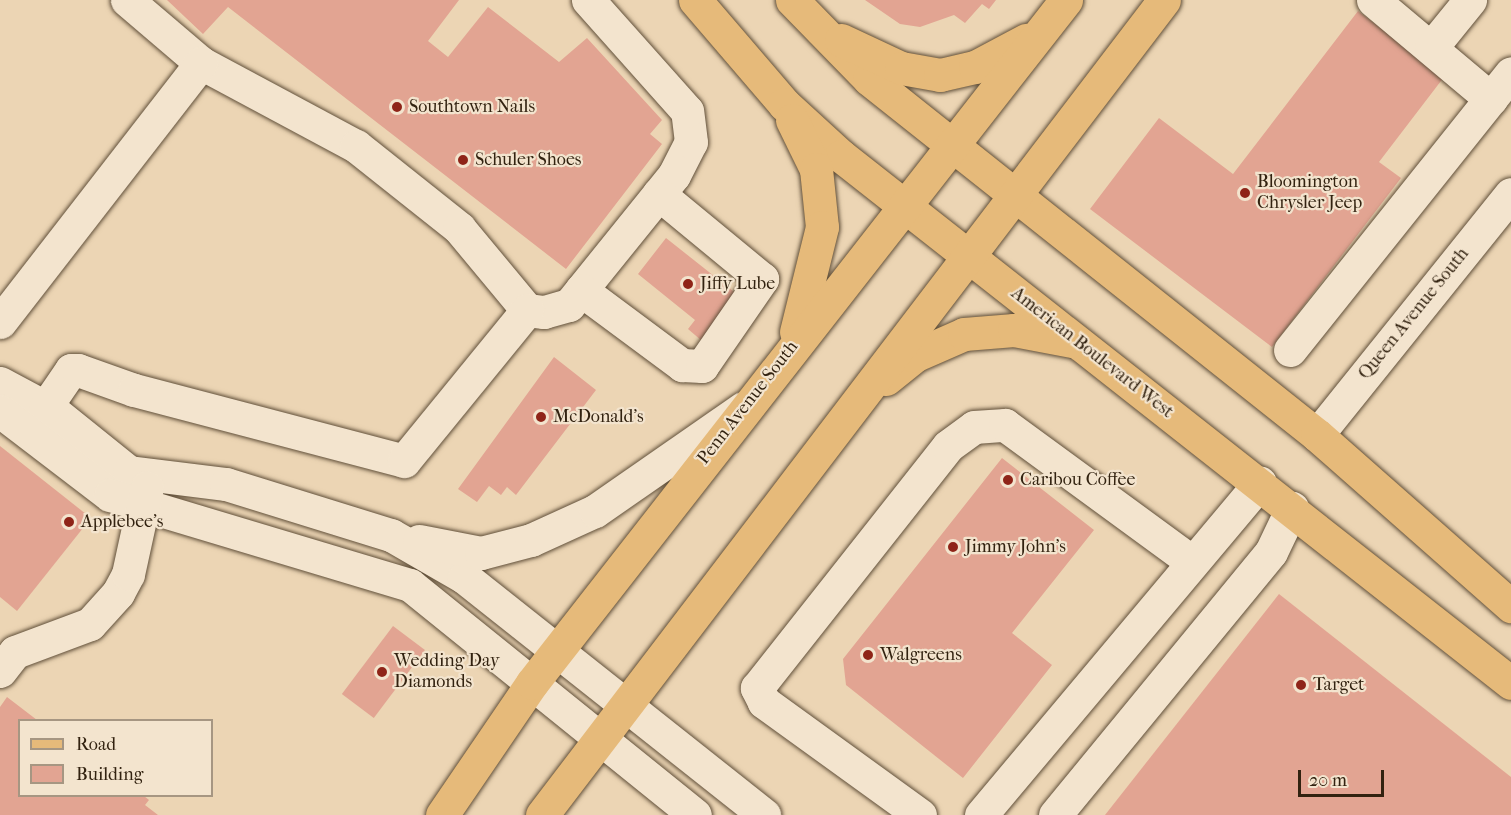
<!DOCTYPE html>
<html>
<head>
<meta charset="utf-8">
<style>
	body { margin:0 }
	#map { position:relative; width:1511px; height:815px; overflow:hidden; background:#ecd5b4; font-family:"IM FELL French Canon",serif }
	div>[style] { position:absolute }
	.building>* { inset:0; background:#e2a492; transform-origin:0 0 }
	.roads { filter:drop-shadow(0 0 2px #604f39) drop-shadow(0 0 2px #604f39) }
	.minor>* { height:33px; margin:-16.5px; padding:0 16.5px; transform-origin:16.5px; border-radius:16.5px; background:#f3e4ce }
	.major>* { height:33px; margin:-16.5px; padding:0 16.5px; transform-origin:16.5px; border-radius:16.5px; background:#e6ba7a }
	.dots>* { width:16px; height:16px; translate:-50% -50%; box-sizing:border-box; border:3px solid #f3e4ce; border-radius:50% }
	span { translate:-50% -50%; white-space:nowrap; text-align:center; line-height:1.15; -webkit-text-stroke:4.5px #f3e4ce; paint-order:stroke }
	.poi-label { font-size:18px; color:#322210 }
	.left { translate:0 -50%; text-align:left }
	.street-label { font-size:18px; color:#322210 }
	.legend { position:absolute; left:18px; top:719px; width:195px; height:78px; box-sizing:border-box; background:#f3e4ce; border:2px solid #a69682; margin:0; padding:8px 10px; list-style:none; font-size:18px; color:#322210 }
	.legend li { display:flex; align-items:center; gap:12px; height:30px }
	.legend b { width:30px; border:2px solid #a69682 }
	.scale { position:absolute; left:1298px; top:770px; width:86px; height:27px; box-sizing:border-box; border:3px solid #322210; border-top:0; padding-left:8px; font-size:18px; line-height:21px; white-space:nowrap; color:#322210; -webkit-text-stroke:4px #f3e4ce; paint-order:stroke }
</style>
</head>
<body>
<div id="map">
	<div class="building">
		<i style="clip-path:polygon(167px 0,459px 0,428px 41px,448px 57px,488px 7px,559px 62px,587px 38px,662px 120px,650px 134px,662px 144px,566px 269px,228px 7px,203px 34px)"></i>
		<i style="clip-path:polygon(865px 0,996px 0,989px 9px,982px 4px,965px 23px,954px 15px,920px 27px,900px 24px)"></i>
		<i style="clip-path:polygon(1358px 11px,1444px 77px,1379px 162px,1401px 178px,1272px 347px,1090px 209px,1159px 118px,1233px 174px)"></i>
		<i style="clip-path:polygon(666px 238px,738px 295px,702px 341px,688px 329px,695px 320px,638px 274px)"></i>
		<i style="clip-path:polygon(554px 357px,596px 390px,516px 495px,507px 487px,501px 495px,489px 486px,477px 502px,458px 489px)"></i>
		<i style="clip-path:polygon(0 446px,91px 518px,17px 611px,0 597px)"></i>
		<i style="clip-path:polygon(1002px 458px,1094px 530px,1012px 633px,1052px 665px,963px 778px,846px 685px,843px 659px)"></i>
		<i style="clip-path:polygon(1279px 594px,1511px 777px,1511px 815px,1105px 815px)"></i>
		<i style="left:393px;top:626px;width:40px;height:85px;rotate:37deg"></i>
		<i style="clip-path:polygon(7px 697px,37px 720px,20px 720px,20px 796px,144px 796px,149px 800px,145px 805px,158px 815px,0 815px,0 707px)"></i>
	</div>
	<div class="roads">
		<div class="minor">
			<i style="left:127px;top:0;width:97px;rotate:40.4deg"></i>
			<i style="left:201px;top:63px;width:176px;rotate:28.2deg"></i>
			<i style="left:356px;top:146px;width:132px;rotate:38.5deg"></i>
			<i style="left:459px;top:228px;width:107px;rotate:50.3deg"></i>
			<i style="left:527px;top:310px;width:17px;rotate:7deg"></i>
			<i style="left:544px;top:312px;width:26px;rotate:-16deg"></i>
			<i style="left:569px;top:305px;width:167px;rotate:-51.1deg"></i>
			<i style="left:674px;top:175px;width:37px;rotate:-63deg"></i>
			<i style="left:691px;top:142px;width:31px;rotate:-97deg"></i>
			<i style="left:687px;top:111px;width:149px;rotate:-131.7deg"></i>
			<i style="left:1373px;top:0;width:154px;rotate:40deg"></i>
			<i style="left:1431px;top:48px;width:62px;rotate:-50.9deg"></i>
			<i style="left:581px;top:290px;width:126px;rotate:36.6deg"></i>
			<i style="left:682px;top:365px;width:20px;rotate:3deg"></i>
			<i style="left:702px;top:366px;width:106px;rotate:-55.4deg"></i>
			<i style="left:762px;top:279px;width:134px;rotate:-140.5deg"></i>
			<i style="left:0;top:322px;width:328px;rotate:-52.2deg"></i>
			<i style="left:1290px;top:350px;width:354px;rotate:-51.4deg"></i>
			<i style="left:0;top:383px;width:61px;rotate:28.2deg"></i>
			<i style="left:54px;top:412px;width:96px;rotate:38.7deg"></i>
			<i style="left:129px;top:472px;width:98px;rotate:7.1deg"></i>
			<i style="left:226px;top:484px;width:173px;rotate:17.2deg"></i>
			<i style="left:391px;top:535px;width:84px;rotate:29.9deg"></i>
			<i style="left:464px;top:577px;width:383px;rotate:38.4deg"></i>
			<i style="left:45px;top:408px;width:46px;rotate:-55.6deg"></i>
			<i style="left:71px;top:370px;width:7px"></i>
			<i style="left:78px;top:370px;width:59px;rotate:19.7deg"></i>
			<i style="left:134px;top:390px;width:279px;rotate:14.7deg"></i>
			<i style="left:404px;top:461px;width:195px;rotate:-50.8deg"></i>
			<i style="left:0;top:411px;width:138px;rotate:37.4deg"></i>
			<i style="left:110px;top:495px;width:313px;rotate:16.7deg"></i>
			<i style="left:410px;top:585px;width:366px;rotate:38.9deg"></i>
			<i style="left:1317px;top:435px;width:309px;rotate:-51.2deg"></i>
			<i style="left:419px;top:541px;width:63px;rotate:11deg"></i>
			<i style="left:481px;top:553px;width:52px;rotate:-14.6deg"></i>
			<i style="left:531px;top:540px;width:70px;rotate:-24.4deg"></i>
			<i style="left:595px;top:511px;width:180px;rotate:-34.8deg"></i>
			<i style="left:0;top:671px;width:24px;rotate:-52deg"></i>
			<i style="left:15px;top:652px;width:80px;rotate:-20.5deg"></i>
			<i style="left:90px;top:624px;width:42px;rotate:-47.9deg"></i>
			<i style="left:118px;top:593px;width:21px;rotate:-62deg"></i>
			<i style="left:128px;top:574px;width:89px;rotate:-77.7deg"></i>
			<i style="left:920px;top:815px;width:193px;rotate:-144.1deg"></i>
			<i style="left:764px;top:702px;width:16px;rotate:-117deg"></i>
			<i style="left:757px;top:688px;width:308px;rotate:-51.7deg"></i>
			<i style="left:948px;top:446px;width:32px;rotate:-36deg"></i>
			<i style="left:974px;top:427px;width:31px;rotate:-4deg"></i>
			<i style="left:1005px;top:425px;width:232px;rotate:36.2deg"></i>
			<i style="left:981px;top:815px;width:434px;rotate:-50deg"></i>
			<i style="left:1055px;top:815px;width:340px;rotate:-50.6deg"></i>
			<i style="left:1271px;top:552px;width:49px;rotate:-64.5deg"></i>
		</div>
		<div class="major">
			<i style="left:695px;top:0;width:137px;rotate:49.4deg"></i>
			<i style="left:784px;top:104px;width:77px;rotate:42.4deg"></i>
			<i style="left:841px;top:156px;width:852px;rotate:38.19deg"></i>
			<i style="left:792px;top:0;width:110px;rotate:45.7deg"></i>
			<i style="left:869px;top:79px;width:572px;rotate:38.47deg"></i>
			<i style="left:1317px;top:435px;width:259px;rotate:41.4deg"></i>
			<i style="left:841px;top:40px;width:66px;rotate:25deg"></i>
			<i style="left:901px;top:68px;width:40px;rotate:10deg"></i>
			<i style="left:940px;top:75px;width:36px;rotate:-13deg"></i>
			<i style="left:975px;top:67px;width:58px;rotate:-27.9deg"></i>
			<i style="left:792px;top:120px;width:55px;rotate:63.9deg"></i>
			<i style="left:816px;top:169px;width:58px;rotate:84.1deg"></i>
			<i style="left:822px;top:227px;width:108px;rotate:103.9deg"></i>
			<i style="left:886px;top:379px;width:36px;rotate:-39deg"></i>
			<i style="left:914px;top:356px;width:55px;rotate:-23.7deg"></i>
			<i style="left:964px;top:334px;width:50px;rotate:-4.6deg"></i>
			<i style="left:1014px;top:330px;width:59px;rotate:10.7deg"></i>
			<i style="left:442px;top:815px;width:160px;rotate:-55.7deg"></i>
			<i style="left:532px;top:683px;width:867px;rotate:-51.98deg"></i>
			<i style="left:542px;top:815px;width:1025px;rotate:-52.65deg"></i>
		</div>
	</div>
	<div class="dots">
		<i style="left:397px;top:107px;background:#8f2418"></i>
		<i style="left:463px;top:160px;background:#8f2418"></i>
		<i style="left:1245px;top:193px;background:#8f2418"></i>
		<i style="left:688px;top:284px;background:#8f2418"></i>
		<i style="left:541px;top:417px;background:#8f2418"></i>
		<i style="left:1008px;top:480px;background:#8f2418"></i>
		<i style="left:69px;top:522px;background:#8f2418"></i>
		<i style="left:953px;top:547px;background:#8f2418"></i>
		<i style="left:868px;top:655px;background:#8f2418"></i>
		<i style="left:382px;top:672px;background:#8f2418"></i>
		<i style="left:1301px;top:685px;background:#8f2418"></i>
	</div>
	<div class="poi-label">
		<span class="left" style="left:409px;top:107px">Southtown Nails</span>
		<span class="left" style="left:475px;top:160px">Schuler Shoes</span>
		<span class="left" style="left:1257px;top:193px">Bloomington<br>Chrysler Jeep</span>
		<span class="left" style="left:700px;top:284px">Jiffy Lube</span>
		<span class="left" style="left:553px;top:417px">McDonald's</span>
		<span class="left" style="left:1020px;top:480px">Caribou Coffee</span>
		<span class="left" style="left:81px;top:522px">Applebee's</span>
		<span class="left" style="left:965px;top:547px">Jimmy John's</span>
		<span class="left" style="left:880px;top:655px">Walgreens</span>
		<span class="left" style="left:394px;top:672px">Wedding Day<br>Diamonds</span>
		<span class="left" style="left:1313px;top:685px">Target</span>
	</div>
	<div class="street-label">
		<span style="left:1414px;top:314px;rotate:-51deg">Queen Avenue South</span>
		<span style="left:1092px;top:353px;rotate:38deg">American Boulevard West</span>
		<span style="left:748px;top:403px;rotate:-52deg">Penn Avenue South</span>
	</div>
	<ul class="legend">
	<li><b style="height:8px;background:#e6ba7a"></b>Road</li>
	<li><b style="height:16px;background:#e2a492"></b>Building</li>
	</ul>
	<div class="scale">20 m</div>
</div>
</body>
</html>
